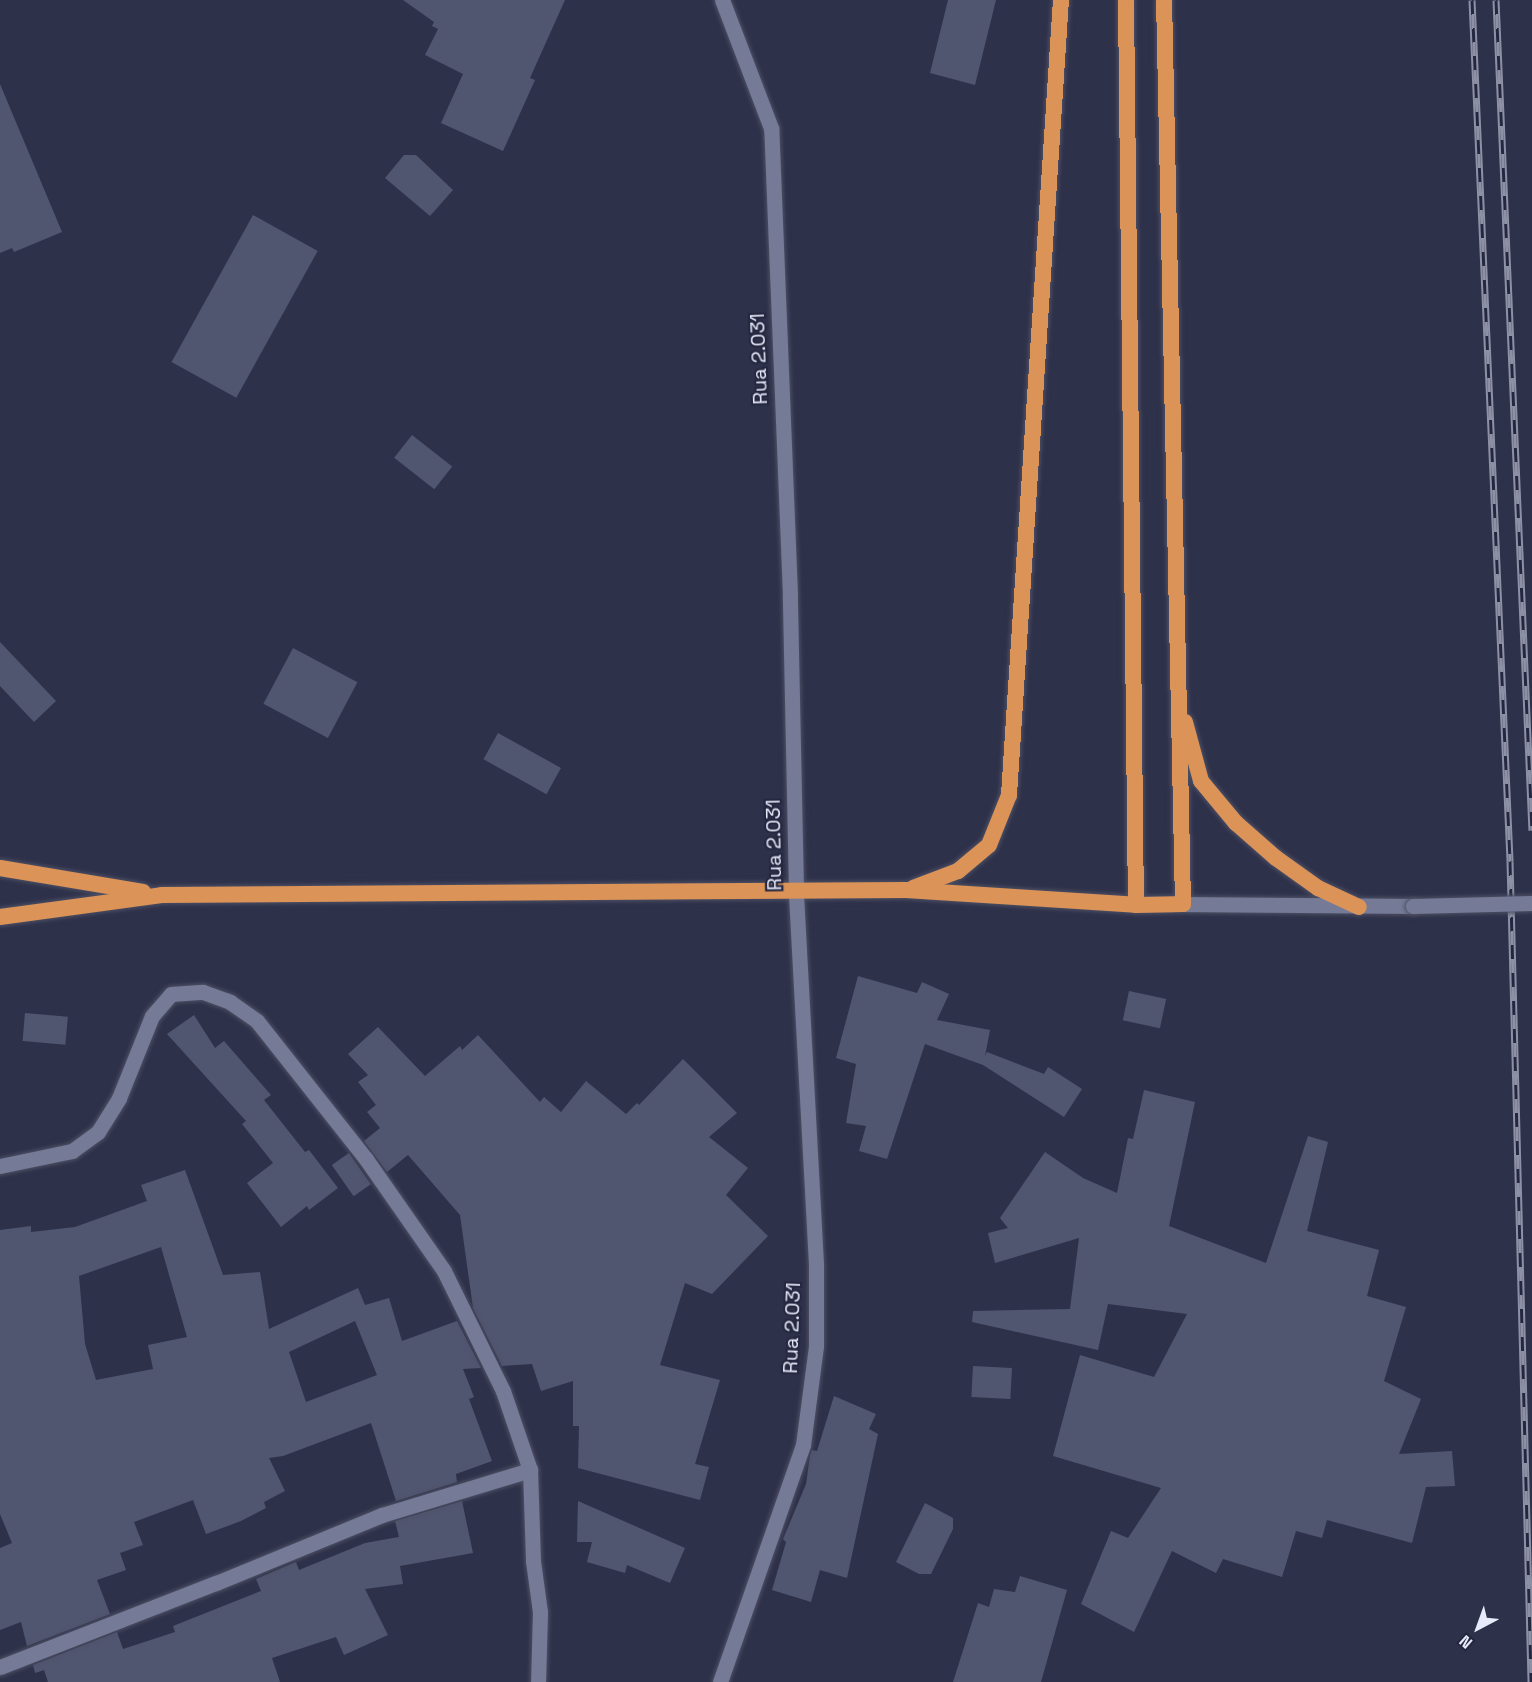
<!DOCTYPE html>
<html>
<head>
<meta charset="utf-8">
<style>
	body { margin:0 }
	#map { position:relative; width:1532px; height:1682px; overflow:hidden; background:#2e314a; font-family:"Space Grotesk",sans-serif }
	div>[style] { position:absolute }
	.building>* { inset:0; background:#515670; transform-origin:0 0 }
	.roads { filter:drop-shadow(0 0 2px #4d5064) drop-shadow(0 0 2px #4d5064) }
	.minor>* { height:15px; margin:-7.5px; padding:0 7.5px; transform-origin:7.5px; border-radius:7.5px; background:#757b97 }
	.trunk>* { height:16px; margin:-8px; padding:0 8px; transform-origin:8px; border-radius:8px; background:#dc9358 }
	.rail>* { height:7px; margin-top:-3.5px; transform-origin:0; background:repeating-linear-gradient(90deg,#24273f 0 14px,#8e91a5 0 28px); box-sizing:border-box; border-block:2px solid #8e91a5 }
	.bridges { filter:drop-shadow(0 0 2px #4d5064) drop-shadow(0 0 2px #4d5064) }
	.minor-bridge>* { height:15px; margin:-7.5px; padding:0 7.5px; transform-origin:7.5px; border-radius:7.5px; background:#757b97 }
	span { translate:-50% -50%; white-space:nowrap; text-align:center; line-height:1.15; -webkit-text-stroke:4.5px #24273f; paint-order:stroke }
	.street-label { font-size:20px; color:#e8ebfb }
	.north { position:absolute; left:1448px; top:1598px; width:60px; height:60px; -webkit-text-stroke:4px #24273f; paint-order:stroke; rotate:221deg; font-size:16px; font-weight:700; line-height:24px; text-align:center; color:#e8ebfb }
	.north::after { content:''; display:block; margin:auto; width:21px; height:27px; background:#e8ebfb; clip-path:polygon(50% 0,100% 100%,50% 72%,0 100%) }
</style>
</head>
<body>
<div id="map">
	<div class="building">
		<i style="clip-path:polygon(403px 0,565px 0,530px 78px,535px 80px,503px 151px,441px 123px,463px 74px,425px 55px,438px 29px,432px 26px,434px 22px)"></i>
		<i style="clip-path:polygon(948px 0,996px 0,975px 85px,930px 73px)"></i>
		<i style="clip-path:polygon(0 84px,62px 232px,14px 252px,12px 248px,0 253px)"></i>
		<i style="clip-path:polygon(404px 155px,416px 155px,453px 190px,430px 216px,385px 178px)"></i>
		<i style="left:253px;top:215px;width:74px;height:168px;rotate:29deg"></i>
		<i style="left:412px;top:435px;width:51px;height:29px;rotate:38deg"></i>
		<i style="clip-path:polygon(0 642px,56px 701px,34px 722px,0 686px)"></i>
		<i style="left:293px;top:648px;width:73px;height:63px;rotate:28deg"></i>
		<i style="left:498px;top:733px;width:72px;height:30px;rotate:29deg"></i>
		<i style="clip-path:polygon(858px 976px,917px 993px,922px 982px,949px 994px,937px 1020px,990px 1030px,985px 1056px,987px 1052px,1044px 1074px,1048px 1067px,1082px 1089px,1064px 1117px,983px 1065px,925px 1044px,887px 1159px,859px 1151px,866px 1126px,846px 1123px,856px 1064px,836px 1058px)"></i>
		<i style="left:1129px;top:991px;width:38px;height:30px;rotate:12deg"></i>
		<i style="left:25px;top:1013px;width:43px;height:28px;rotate:5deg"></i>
		<i style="clip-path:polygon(194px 1015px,215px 1048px,224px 1041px,271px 1095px,264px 1100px,305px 1152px,309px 1150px,338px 1188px,309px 1210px,307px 1206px,281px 1227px,247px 1183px,273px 1163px,242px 1124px,246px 1121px,167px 1034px)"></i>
		<i style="clip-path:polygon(378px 1027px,425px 1076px,460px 1046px,462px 1050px,478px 1035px,540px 1102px,544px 1097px,561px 1112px,586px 1081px,626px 1114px,637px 1103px,639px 1105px,683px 1059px,737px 1113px,709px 1137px,748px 1168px,726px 1195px,768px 1236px,712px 1294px,685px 1283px,660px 1365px,720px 1380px,695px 1464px,709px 1467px,700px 1500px,578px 1468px,579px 1426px,573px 1426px,573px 1381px,541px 1391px,532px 1364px,502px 1366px,473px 1308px,460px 1215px,408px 1155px,387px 1172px,364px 1141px,380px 1128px,367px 1112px,376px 1105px,358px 1082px,368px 1075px,348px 1054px)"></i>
		<i style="clip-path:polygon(1144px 1090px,1195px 1102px,1169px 1226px,1266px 1263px,1308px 1136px,1328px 1142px,1307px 1231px,1379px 1250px,1367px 1296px,1406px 1307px,1384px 1381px,1421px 1399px,1399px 1454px,1452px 1451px,1455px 1486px,1426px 1487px,1412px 1543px,1327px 1520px,1322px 1538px,1296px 1531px,1282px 1577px,1223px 1559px,1216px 1573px,1172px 1551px,1134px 1632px,1081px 1604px,1111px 1531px,1128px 1538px,1161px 1488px,1053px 1456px,1080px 1355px,1154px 1377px,1187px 1314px,1108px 1304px,1098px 1350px,972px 1322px,973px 1311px,1070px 1309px,1079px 1238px,995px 1263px,988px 1233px,1008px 1228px,1000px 1218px,1045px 1152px,1083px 1178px,1117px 1193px,1128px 1138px,1133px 1139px)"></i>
		<i style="left:349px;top:1153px;width:38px;height:21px;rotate:55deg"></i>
		<i style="clip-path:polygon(evenodd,185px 1170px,223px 1275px,260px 1272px,269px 1329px,358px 1288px,365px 1305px,389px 1298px,402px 1341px,457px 1321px,481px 1368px,463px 1369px,474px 1397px,469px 1399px,492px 1461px,456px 1474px,457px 1482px,396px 1501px,371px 1423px,283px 1456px,269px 1458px,285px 1491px,264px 1502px,266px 1508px,241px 1521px,206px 1534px,193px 1500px,134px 1522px,143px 1545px,120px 1553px,126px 1570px,97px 1580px,110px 1614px,27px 1646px,21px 1622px,0 1630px,0 1548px,12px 1543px,0 1514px,0 1230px,31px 1226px,31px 1232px,75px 1227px,147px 1201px,141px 1185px,185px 1170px,161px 1247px,187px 1337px,148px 1345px,153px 1369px,96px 1380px,85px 1344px,79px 1276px,161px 1247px,185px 1170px,355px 1321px,377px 1375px,306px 1402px,289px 1352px,355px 1321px)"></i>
		<i style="left:973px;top:1366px;width:39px;height:31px;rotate:3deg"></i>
		<i style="clip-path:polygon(834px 1396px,876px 1414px,869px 1429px,878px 1434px,847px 1578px,820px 1570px,811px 1602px,772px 1590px,786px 1542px,783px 1539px,806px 1484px,810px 1455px,812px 1450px,817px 1451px)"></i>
		<i style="clip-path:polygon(462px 1501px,473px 1553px,400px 1566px,403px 1584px,365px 1589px,388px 1635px,344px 1655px,336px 1637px,272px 1658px,280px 1682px,48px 1682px,44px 1670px,35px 1673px,33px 1665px,117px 1632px,123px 1649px,175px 1632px,173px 1626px,261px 1591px,256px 1579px,296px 1562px,299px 1570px,365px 1543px,399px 1537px,395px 1521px)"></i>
		<i style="clip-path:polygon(578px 1501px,685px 1548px,670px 1583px,627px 1565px,625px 1573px,587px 1562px,592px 1542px,577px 1542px)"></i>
		<i style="clip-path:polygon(925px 1503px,953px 1518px,953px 1529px,931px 1574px,919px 1574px,896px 1562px)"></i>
		<i style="clip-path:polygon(1020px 1576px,1067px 1590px,1041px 1682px,953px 1682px,978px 1603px,989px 1607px,994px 1589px,1015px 1592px)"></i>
	</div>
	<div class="roads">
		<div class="minor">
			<i style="left:1183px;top:904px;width:230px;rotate:0.5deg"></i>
			<i style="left:0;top:1166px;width:74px;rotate:-11.8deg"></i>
			<i style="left:72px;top:1151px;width:32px;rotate:-36deg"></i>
			<i style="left:98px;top:1132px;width:40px;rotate:-58deg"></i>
			<i style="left:119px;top:1098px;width:88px;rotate:-68.1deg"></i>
			<i style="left:152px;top:1016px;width:29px;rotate:-49deg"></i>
			<i style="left:171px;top:994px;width:32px;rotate:-4deg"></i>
			<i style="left:203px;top:992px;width:29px;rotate:20deg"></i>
			<i style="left:230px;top:1002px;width:33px;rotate:35deg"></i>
			<i style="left:257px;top:1021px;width:176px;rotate:51.7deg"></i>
			<i style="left:366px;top:1159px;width:136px;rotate:55.1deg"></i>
			<i style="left:444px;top:1271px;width:134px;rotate:63.8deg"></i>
			<i style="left:503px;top:1391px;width:83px;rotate:71.1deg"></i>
			<i style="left:530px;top:1470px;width:91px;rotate:88.1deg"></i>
			<i style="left:533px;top:1561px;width:51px;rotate:82.2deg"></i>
			<i style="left:540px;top:1612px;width:70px;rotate:91.6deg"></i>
			<i style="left:0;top:1667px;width:232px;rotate:-21.3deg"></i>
			<i style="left:216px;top:1583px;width:179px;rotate:-22.3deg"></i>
			<i style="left:382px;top:1515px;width:155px;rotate:-16.9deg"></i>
			<i style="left:720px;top:1682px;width:251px;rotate:-70.7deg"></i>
			<i style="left:803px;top:1445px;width:100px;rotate:-82.5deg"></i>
			<i style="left:816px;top:1346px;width:82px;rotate:-90deg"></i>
			<i style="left:816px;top:1264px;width:375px;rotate:-93.1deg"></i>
			<i style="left:796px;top:890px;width:295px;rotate:-91.2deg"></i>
			<i style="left:790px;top:595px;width:467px;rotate:-92.3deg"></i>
			<i style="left:771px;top:128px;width:137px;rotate:-110.9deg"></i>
		</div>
		<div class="trunk">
			<i style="left:1126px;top:0;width:905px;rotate:89.37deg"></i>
			<i style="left:1185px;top:722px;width:61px;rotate:74.8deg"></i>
			<i style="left:1201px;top:781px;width:55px;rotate:50.2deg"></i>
			<i style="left:1236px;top:823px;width:53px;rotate:41.2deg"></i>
			<i style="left:1276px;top:858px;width:52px;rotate:35.5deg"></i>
			<i style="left:1318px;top:888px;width:45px;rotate:24.9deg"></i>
			<i style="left:0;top:868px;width:145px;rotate:9.5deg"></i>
			<i style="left:913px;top:888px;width:48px;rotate:-20.7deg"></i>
			<i style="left:958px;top:871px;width:40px;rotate:-40deg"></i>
			<i style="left:989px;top:845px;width:54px;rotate:-68.2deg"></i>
			<i style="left:1009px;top:795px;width:797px;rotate:-86.26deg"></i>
			<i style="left:0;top:917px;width:163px;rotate:-7.7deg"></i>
			<i style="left:162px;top:895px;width:744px;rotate:-0.39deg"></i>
			<i style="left:906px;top:890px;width:230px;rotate:3.7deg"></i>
			<i style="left:1136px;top:905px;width:47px;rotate:-1.2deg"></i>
			<i style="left:1183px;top:904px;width:904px;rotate:-91.2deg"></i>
		</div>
	</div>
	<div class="rail">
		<i style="left:1472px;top:0;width:862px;rotate:87.47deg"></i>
		<i style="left:1510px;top:861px;width:821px;rotate:88.53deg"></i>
		<i style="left:1496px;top:0;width:831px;rotate:87.52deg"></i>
	</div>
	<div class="bridges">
		<div class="minor-bridge">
			<i style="left:1413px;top:906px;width:119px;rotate:-1.4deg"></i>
		</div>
	</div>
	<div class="street-label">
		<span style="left:759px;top:359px;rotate:-92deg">Rua 2.031</span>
		<span style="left:774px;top:845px;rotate:-91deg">Rua 2.031</span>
		<span style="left:792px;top:1328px;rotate:-88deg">Rua 2.031</span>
	</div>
	<div class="north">N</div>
</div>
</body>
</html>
